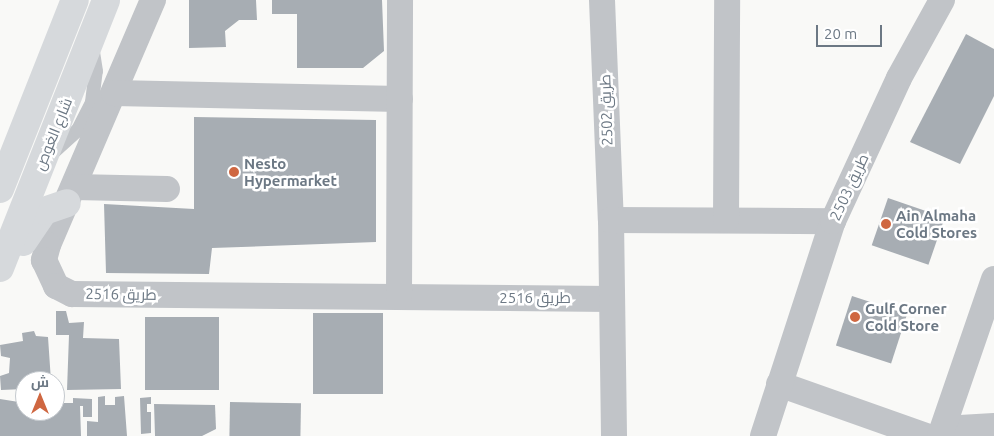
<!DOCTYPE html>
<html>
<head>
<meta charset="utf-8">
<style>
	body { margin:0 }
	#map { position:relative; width:994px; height:436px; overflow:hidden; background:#f9f9f7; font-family:Ubuntu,Cairo,sans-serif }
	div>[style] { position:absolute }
	.building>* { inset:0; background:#a7adb3; transform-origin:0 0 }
	.lane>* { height:14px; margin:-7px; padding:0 7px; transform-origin:7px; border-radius:7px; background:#c1c4c8 }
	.street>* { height:26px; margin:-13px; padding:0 13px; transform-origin:13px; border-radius:13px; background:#c1c4c8 }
	.secondary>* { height:28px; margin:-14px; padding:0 14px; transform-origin:14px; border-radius:14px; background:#d6d9dc }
	.dots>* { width:14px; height:14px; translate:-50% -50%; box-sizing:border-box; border:2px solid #fff; border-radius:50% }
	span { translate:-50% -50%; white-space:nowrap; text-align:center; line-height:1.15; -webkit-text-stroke:5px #fff; paint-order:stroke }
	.street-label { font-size:15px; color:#6c7884 }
	.poi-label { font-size:15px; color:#6c7884; font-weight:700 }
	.left { translate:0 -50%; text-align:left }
	.north { position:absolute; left:15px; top:371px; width:50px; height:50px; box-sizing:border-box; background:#fff; border:1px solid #c4c9ce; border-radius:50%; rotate:0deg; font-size:14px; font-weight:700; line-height:20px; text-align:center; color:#6c7884 }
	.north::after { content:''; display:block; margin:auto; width:18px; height:22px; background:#cf6741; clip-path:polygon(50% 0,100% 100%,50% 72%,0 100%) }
	.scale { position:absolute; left:816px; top:25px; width:66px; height:22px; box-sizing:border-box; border:2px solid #6c7884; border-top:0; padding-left:6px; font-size:15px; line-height:18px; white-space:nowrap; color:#6c7884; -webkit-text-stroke:4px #fff; paint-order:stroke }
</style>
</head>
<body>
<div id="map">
	<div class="building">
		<i style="clip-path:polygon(189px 0,256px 0,257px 20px,239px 20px,225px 31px,226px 47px,189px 48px)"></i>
		<i style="clip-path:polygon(272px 0,382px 0,384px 51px,363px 68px,297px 68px,297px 14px,272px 14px)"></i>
		<i style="clip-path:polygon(966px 34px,994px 49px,994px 96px,960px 164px,910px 142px)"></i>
		<i style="clip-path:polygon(194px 117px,376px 120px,376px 242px,212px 248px,209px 274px,106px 273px,104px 204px,194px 209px)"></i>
		<i style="left:888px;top:198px;width:60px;height:50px;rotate:19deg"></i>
		<i style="left:852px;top:296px;width:58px;height:52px;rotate:18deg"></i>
		<i style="clip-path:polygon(56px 311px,66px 311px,69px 323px,84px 322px,83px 338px,119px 339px,121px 389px,67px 390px,69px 335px,56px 335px)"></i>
		<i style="left:383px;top:313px;width:81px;height:70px;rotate:90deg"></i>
		<i style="left:145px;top:317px;width:74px;height:73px"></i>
		<i style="clip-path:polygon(34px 331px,36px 336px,48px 337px,51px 381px,25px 381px,25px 389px,1px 390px,0 376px,9px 373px,10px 358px,1px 356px,0 345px,23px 341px,22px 333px)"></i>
		<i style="clip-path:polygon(105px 396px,105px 405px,115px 405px,115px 397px,124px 396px,127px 436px,87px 436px,87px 421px,98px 422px,98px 397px)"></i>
		<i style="clip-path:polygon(151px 397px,151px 404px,147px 404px,147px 412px,151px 412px,151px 433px,141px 434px,140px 398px)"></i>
		<i style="clip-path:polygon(73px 398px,92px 399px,92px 417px,83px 417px,83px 406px,80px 406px,81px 436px,0 436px,0 399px,25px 403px,25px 411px,55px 411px,55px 403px,73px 403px)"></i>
		<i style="left:230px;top:402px;width:71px;height:34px;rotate:1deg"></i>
		<i style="clip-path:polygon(154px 404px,215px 405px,216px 429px,202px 436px,155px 436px)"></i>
	</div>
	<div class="lane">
		<i style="left:49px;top:156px;width:39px;rotate:-42deg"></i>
		<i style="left:78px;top:130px;width:31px;rotate:-63deg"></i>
		<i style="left:92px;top:102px;width:31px;rotate:-83deg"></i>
		<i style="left:96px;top:71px;width:26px;rotate:-99deg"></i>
	</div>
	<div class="street">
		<i style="left:153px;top:0;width:267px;rotate:113.2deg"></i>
		<i style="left:48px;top:245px;width:16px;rotate:105deg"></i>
		<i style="left:44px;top:260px;width:29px;rotate:65deg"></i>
		<i style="left:56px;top:286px;width:18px;rotate:27deg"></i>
		<i style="left:72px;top:294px;width:539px;rotate:0.53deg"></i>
		<i style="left:602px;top:0;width:220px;rotate:87.7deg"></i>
		<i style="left:611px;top:220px;width:216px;rotate:89.2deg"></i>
		<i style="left:114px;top:93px;width:286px;rotate:1.2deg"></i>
		<i style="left:74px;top:187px;width:93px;rotate:1.2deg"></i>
		<i style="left:611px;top:220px;width:222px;rotate:0.3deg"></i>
		<i style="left:726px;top:220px;width:220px;rotate:-89.7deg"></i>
		<i style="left:399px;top:297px;width:297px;rotate:-89.8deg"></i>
		<i style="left:779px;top:384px;width:156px;rotate:19.5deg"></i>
		<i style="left:943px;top:429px;width:51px;rotate:-3.4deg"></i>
		<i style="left:763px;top:436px;width:226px;rotate:-72deg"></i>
		<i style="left:833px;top:221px;width:157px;rotate:-65.2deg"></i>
		<i style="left:899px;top:78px;width:89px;rotate:-61.1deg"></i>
		<i style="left:940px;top:436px;width:166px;rotate:-71deg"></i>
	</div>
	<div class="secondary">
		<i style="left:0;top:189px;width:203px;rotate:-68.4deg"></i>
		<i style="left:23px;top:242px;width:37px;rotate:-56deg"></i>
		<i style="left:44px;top:211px;width:24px;rotate:-19deg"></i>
		<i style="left:0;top:268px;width:288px;rotate:-68.4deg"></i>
	</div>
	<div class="dots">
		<i style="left:234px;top:172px;background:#cf6741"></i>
		<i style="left:886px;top:224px;background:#cf6741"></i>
		<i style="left:855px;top:317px;background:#cf6741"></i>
	</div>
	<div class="street-label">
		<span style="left:606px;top:110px;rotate:-92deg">طريق 2502</span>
		<span style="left:53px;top:134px;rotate:-68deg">شارع الغوص</span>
		<span style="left:849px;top:187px;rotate:-65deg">طريق 2503</span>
		<span style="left:121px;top:294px;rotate:1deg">طريق 2516</span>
		<span style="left:535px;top:298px">طريق 2516</span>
	</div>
	<div class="poi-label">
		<span class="left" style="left:244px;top:172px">Nesto<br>Hypermarket</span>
		<span class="left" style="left:896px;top:224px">Ain Almaha<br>Cold Stores</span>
		<span class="left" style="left:865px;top:317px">Gulf Corner<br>Cold Store</span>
	</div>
	<div class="north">ش</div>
	<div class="scale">20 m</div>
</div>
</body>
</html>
